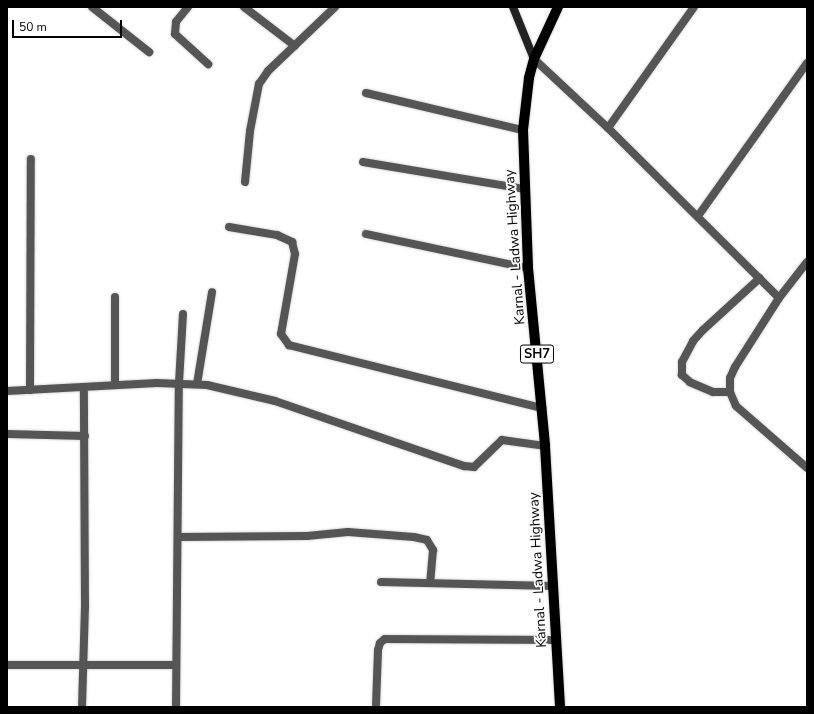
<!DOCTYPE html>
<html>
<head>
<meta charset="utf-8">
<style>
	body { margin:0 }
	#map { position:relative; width:814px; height:714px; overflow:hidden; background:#fff; font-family:"Nunito Sans",sans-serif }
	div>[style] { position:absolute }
	.roads { filter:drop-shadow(0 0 1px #dbdbdb) drop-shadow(0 0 1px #dbdbdb) }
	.street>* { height:8px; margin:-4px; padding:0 4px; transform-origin:4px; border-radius:4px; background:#555 }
	.secondary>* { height:8px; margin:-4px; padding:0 4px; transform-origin:4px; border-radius:4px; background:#222 }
	.primary>* { height:10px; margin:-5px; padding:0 5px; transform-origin:5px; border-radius:5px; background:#000 }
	span { translate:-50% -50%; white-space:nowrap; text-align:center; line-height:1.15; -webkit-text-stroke:3.5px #fff; paint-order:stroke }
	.shield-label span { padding:1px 3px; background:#fff; border:1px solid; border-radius:3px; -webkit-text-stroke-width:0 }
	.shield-label { font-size:13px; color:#000; font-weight:700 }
	.street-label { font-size:14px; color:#000 }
	.frame { position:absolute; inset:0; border:8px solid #000; pointer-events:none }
	.scale { position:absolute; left:12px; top:20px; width:110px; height:18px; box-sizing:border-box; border:2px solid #000; border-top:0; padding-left:5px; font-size:12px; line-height:14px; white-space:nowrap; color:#000; -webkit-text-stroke:3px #fff; paint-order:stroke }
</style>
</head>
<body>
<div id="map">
	<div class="roads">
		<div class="street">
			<i style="left:92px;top:7px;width:73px;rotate:38.3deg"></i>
			<i style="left:188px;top:7px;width:19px;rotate:129deg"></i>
			<i style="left:176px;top:22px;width:12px;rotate:95deg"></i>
			<i style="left:175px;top:34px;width:45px;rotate:42.3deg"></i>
			<i style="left:244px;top:7px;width:64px;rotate:37.4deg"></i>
			<i style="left:534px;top:59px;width:101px;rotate:43deg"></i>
			<i style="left:608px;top:128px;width:241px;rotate:44.8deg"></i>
			<i style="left:366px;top:93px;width:161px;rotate:13.3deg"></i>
			<i style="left:608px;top:128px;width:148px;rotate:-54.6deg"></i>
			<i style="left:363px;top:162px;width:163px;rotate:9.5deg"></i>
			<i style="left:245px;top:182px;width:51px;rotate:-84.4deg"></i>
			<i style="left:250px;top:131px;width:48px;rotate:-79.2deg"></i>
			<i style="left:259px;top:84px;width:16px;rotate:-55deg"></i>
			<i style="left:268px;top:71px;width:93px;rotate:-43.7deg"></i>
			<i style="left:698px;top:216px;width:188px;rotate:-54.5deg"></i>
			<i style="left:229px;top:227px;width:49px;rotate:9.5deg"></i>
			<i style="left:277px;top:235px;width:17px;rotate:25deg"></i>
			<i style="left:292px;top:242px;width:12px;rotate:76deg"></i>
			<i style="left:295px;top:254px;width:81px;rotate:99.9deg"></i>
			<i style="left:281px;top:334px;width:14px;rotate:54deg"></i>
			<i style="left:289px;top:345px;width:261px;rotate:14deg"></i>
			<i style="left:366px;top:234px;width:166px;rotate:11.9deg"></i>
			<i style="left:807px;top:262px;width:46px;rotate:127.9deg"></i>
			<i style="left:779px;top:298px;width:82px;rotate:122.5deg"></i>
			<i style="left:735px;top:367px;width:12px;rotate:114deg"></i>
			<i style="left:730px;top:378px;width:14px;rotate:90deg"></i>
			<i style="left:730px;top:392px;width:15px;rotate:67deg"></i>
			<i style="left:736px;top:406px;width:94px;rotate:41.1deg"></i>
			<i style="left:115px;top:297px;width:88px;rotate:90deg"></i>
			<i style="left:197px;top:384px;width:93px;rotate:-80.7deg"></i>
			<i style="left:30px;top:390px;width:231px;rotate:-89.8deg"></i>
			<i style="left:7px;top:391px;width:150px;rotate:-3.1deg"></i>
			<i style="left:157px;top:383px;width:50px;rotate:2.3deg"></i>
			<i style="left:207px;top:385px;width:70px;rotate:13.2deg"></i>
			<i style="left:275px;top:401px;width:200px;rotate:19deg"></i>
			<i style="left:464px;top:466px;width:10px;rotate:6deg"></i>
			<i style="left:474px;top:467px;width:39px;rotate:-44deg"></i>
			<i style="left:502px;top:440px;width:43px;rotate:7.9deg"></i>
			<i style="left:730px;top:392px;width:17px;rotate:180deg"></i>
			<i style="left:713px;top:392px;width:25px;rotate:-157deg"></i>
			<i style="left:690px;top:382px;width:11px;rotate:-139deg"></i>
			<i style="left:682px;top:375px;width:13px;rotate:-90deg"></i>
			<i style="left:682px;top:362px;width:24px;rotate:-62deg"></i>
			<i style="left:693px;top:341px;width:15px;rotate:-48deg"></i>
			<i style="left:703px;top:330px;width:77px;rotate:-42.4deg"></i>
			<i style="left:7px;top:434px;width:78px;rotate:1.5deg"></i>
			<i style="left:178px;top:537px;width:129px;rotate:-0.4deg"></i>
			<i style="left:307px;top:536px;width:41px;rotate:-5.6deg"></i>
			<i style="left:348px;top:532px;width:66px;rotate:4.3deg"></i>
			<i style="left:414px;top:537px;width:13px;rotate:13deg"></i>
			<i style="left:427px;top:540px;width:12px;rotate:59deg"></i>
			<i style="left:433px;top:550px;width:33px;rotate:95deg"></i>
			<i style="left:381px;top:582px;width:172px;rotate:1.3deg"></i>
			<i style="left:7px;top:665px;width:169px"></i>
			<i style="left:376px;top:705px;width:55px;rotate:-87.9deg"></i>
			<i style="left:378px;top:650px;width:7px;rotate:-74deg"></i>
			<i style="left:380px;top:643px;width:6px;rotate:-39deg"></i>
			<i style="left:385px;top:639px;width:171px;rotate:0.3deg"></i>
			<i style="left:82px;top:707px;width:101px;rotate:-88.3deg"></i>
			<i style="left:85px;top:606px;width:219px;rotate:-90.3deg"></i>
			<i style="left:176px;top:707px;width:324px;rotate:-89.5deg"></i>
			<i style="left:179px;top:383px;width:69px;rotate:-86.7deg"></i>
		</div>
		<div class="secondary">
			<i style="left:513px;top:7px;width:56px;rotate:68deg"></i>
		</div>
		<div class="primary">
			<i style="left:558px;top:7px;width:57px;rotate:114.8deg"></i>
			<i style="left:534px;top:59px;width:20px;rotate:105deg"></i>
			<i style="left:529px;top:78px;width:52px;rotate:96.6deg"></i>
			<i style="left:523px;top:130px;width:138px;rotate:87.9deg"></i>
			<i style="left:528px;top:268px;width:179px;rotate:84.5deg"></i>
			<i style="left:545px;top:446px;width:261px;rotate:86.7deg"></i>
		</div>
	</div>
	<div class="shield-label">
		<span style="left:537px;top:354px">SH7</span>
	</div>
	<div class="street-label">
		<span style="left:515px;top:247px;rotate:-94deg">Karnal - Ladwa Highway</span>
		<span style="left:538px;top:570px;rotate:-93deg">Karnal - Ladwa Highway</span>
	</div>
	<div class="frame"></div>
	<div class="scale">50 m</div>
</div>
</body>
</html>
